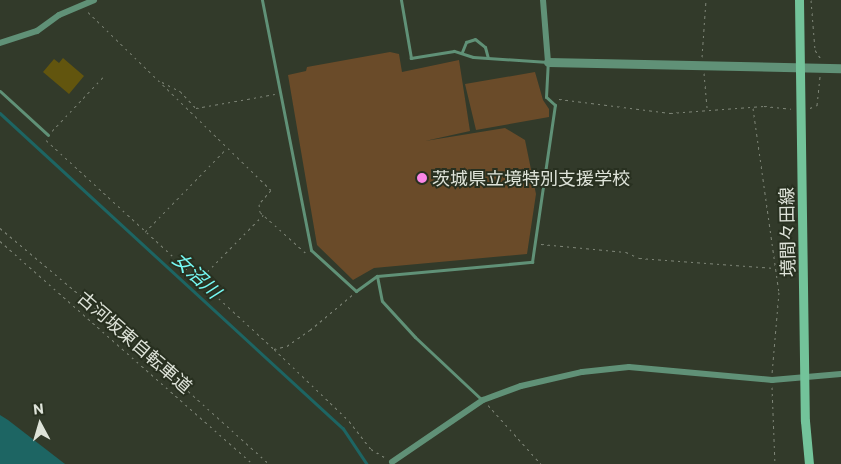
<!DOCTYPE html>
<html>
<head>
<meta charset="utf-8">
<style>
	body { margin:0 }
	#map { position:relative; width:841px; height:464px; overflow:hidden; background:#323a2a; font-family:Commissioner,"Noto Sans JP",sans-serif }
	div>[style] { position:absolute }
	.green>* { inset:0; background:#6a4b29 }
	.water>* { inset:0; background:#1d6563 }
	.stream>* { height:2.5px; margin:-1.25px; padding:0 1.25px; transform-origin:1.25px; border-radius:1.25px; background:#1d6563 }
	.building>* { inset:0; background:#62550e }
	.path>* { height:1px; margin-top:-0.5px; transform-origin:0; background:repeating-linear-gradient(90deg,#7e8577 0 2.5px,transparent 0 6.5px) }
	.service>* { height:3px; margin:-1.5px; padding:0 1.5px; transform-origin:1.5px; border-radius:1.5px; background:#609177 }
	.minor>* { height:6px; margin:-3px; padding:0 3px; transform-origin:3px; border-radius:3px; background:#609177 }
	.tertiary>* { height:9px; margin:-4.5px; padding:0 4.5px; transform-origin:4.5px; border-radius:4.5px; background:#609177 }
	.secondary>* { height:9px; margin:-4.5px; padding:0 4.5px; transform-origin:4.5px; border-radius:4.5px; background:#73c39a }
	.dots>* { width:14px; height:14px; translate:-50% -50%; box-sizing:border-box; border:2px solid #283020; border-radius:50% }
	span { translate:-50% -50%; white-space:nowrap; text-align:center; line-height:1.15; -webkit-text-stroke:4px #283020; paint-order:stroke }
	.poi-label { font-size:18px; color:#dee3d9 }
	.left { translate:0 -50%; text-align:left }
	.street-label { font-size:18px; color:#dee3d9 }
	.water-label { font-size:19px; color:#77faf5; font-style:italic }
	.north { position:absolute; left:15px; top:399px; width:50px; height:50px; -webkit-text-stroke:4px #283020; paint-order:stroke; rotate:354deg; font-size:14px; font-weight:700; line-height:20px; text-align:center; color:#dee3d9 }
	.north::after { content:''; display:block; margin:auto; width:18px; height:22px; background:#dee3d9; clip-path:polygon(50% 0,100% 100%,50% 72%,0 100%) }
</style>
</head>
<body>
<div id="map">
	<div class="green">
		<i style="clip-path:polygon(390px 52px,399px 54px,402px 72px,459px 60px,470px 131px,425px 141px,505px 128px,525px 140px,536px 194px,527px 254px,374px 268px,353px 280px,317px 245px,288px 75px,306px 71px,307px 67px)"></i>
		<i style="clip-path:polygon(535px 72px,543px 100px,549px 109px,549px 117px,476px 130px,465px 84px)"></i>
	</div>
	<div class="water">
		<i style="clip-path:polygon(0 415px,8px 420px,65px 464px,0 464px)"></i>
	</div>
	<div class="stream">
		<i style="left:0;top:113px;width:466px;rotate:42.6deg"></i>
		<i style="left:343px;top:428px;width:43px;rotate:56.3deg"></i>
	</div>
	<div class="building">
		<i style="clip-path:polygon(63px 58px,84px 76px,69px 94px,43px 72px,54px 59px,59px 63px)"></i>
	</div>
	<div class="path">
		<i style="left:811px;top:0;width:50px;rotate:85.4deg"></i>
		<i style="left:815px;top:50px;width:11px;rotate:56deg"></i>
		<i style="left:88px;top:12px;width:255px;rotate:44.2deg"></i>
		<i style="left:271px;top:190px;width:18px;rotate:131deg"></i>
		<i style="left:259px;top:204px;width:8px;rotate:83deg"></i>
		<i style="left:260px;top:212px;width:64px;rotate:41.9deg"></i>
		<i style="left:702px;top:57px;width:57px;rotate:-86deg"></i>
		<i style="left:704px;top:73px;width:36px;rotate:85deg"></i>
		<i style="left:162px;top:82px;width:20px;rotate:27deg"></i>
		<i style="left:180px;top:91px;width:23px;rotate:47deg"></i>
		<i style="left:196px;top:108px;width:80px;rotate:-10deg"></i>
		<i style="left:559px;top:99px;width:112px;rotate:7.2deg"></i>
		<i style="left:670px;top:113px;width:94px;rotate:-4.3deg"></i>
		<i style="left:764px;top:106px;width:27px;rotate:6deg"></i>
		<i style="left:753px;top:108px;width:186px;rotate:82deg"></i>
		<i style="left:779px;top:292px;width:81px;rotate:94.9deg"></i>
		<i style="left:810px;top:108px;width:8px;rotate:-23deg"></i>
		<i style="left:817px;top:105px;width:29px;rotate:-84deg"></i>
		<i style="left:52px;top:131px;width:74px;rotate:-46.6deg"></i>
		<i style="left:46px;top:140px;width:309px;rotate:42.5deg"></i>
		<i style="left:274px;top:349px;width:104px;rotate:43.8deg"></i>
		<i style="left:349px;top:421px;width:36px;rotate:52deg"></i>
		<i style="left:371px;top:449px;width:17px;rotate:31deg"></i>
		<i style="left:0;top:228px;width:138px;rotate:40deg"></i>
		<i style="left:106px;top:317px;width:219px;rotate:42deg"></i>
		<i style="left:145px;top:232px;width:116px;rotate:-45.7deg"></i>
		<i style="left:0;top:241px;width:337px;rotate:41.4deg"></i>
		<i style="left:541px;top:244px;width:85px;rotate:5.4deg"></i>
		<i style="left:626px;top:252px;width:14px;rotate:25deg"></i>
		<i style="left:639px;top:258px;width:136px;rotate:4.2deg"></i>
		<i style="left:198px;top:281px;width:93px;rotate:-45.4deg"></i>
		<i style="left:274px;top:349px;width:13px;rotate:-13deg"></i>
		<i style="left:287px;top:346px;width:28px;rotate:-35deg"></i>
		<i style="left:310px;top:330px;width:55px;rotate:-39.8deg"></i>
		<i style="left:772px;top:387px;width:77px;rotate:87.8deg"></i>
		<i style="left:488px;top:405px;width:79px;rotate:48.1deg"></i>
	</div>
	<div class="service">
		<i style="left:262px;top:0;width:255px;rotate:78.9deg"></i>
		<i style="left:311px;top:250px;width:61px;rotate:42.3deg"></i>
		<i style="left:356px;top:291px;width:26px;rotate:-36deg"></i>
		<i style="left:377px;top:276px;width:156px;rotate:-5.2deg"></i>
		<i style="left:532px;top:262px;width:159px;rotate:-81.7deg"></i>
		<i style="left:555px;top:105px;width:12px;rotate:-138deg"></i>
		<i style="left:546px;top:97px;width:35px;rotate:-87deg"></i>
		<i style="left:548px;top:62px;width:75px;rotate:-176.2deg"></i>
		<i style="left:473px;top:57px;width:20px;rotate:-162deg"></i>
		<i style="left:454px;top:51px;width:44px;rotate:170.8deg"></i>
		<i style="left:411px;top:58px;width:59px;rotate:-99.8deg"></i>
		<i style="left:462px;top:52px;width:11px;rotate:-68deg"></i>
		<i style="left:466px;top:42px;width:9px;rotate:-18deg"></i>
		<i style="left:475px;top:39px;width:13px;rotate:39deg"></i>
		<i style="left:485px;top:47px;width:11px;rotate:75deg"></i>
		<i style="left:0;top:91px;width:65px;rotate:42.5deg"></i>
		<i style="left:377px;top:276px;width:25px;rotate:79deg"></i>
		<i style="left:382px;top:301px;width:49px;rotate:47.5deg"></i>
		<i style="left:415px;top:337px;width:92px;rotate:43.2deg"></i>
	</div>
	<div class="minor">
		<i style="left:543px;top:0;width:62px;rotate:85.4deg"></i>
		<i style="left:0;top:43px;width:39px;rotate:-18deg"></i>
		<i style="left:37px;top:31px;width:27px;rotate:-36deg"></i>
		<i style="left:59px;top:15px;width:38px;rotate:-23deg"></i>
		<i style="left:392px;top:462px;width:110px;rotate:-34.3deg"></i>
		<i style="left:483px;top:400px;width:40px;rotate:-20.2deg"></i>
		<i style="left:521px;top:386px;width:63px;rotate:-12.9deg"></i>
		<i style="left:582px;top:372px;width:47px;rotate:-6.1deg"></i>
		<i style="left:629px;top:367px;width:144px;rotate:5.2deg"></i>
		<i style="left:772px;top:380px;width:69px;rotate:-5deg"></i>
	</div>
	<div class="tertiary">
		<i style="left:548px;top:62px;width:293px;rotate:1.2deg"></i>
	</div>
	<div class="secondary">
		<i style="left:799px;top:0;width:421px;rotate:89.2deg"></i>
		<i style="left:805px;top:421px;width:43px;rotate:84.7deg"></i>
	</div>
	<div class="dots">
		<i style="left:422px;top:178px;background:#fa87e7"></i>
	</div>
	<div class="poi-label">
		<span class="left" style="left:432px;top:178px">茨城県立境特別支援学校</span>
	</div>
	<div class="street-label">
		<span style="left:787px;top:232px;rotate:-91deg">境間々田線</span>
		<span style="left:135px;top:342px;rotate:41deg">古河坂東自転車道</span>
	</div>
	<div class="water-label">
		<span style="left:197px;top:275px;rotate:43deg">女沼川</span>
	</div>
	<div class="north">N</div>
</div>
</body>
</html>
